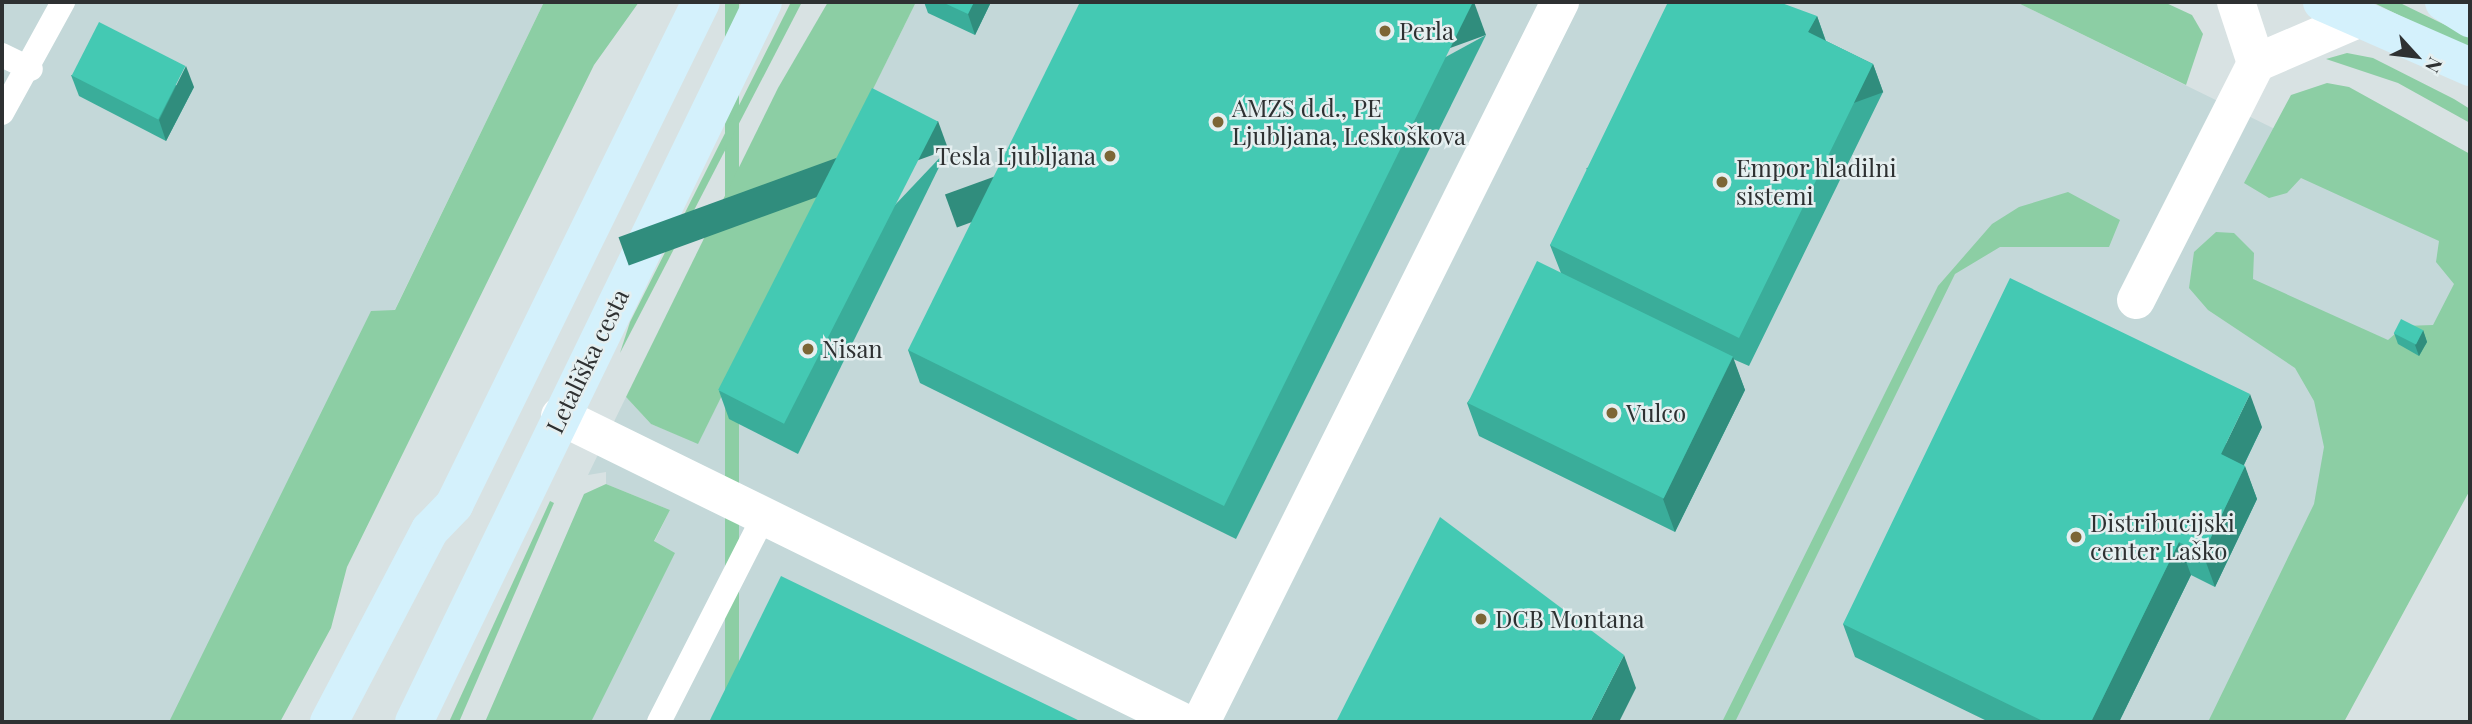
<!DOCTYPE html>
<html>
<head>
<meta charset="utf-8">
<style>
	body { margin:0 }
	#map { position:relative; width:2472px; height:724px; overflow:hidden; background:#d8e2e3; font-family:"Playfair Display",serif }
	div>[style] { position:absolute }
	.built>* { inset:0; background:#c4d8d9 }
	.green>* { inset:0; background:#8ccea4; transform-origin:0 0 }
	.service>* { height:24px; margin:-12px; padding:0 12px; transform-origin:12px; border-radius:12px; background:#fff }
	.minor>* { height:38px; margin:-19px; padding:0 19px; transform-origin:19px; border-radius:19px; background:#fff }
	.secondary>* { height:38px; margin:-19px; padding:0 19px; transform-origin:19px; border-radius:19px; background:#d4f1fc }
	.wall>* { inset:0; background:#3aad9a }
	.shaded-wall>* { inset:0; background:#308d7d; transform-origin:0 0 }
	.building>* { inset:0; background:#44c9b3; transform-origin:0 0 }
	.dots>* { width:19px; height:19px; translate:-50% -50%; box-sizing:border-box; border:4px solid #e5eff0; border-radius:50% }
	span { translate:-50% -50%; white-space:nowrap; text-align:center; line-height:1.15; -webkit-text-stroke:5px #e5eff0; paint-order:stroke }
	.poi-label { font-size:24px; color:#2e3132 }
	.left { translate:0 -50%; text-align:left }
	.right { translate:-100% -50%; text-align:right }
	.street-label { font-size:24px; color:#2e3132 }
	.frame { position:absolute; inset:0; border:4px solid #2e3132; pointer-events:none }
	.north { position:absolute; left:2381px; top:21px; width:70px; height:70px; -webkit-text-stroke:5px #e5eff0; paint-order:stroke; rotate:117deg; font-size:19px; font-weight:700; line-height:28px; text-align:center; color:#2e3132 }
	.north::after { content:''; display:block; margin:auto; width:24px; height:32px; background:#2e3132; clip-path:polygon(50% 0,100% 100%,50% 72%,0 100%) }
</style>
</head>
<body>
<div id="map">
	<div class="built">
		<i style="clip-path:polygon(2px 2px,544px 2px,195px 722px,2px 722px)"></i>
		<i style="clip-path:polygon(916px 2px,2016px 2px,2470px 225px,2470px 306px,2252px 722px,565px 722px,670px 510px,606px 484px,606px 472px,588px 475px,626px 397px,651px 424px,698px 443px)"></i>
	</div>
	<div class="green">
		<i style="clip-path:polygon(544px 2px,639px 2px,594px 65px,347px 567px,331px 628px,280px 722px,169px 722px,371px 311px,395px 310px)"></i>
		<i style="left:725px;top:2px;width:14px;height:803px"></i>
		<i style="clip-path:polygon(791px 2px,802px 2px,620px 353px,630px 322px)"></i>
		<i style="clip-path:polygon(828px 2px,916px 2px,698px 444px,651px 424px,626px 397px,778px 88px)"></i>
		<i style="clip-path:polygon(2016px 2px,2164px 2px,2192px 15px,2203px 34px,2186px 85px)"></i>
		<i style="clip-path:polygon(2372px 2px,2398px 2px,2470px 37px,2470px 50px)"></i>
		<i style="clip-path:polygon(2347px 53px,2373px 58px,2454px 99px,2470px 109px,2470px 123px,2398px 83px,2326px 59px)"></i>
		<i style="clip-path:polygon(2327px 83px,2349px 87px,2470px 154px,2470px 490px,2344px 722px,2208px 722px,2314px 504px,2324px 447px,2314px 401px,2295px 368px,2208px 310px,2189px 288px,2194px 252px,2216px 232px,2234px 233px,2254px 253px,2253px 279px,2388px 340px,2404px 326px,2433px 325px,2454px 284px,2436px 262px,2439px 241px,2301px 178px,2287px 193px,2269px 198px,2244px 183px,2291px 95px)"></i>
		<i style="clip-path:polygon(2068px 192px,2120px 220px,2109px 247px,2000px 247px,1955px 274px,1735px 722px,1722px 722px,1938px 286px,1992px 224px,2019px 207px)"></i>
		<i style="clip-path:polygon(606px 484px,670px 510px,654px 541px,675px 553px,591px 722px,485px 722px,584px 494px)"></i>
		<i style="clip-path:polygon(550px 501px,554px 503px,459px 722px,449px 722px)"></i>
	</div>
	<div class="service">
		<i style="left:2px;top:55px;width:32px;rotate:26deg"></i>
		<i style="left:2px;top:113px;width:127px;rotate:-61.2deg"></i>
		<i style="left:659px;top:722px;width:231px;rotate:-63deg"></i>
	</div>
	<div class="minor">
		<i style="left:2236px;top:2px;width:64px;rotate:71.8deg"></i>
		<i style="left:2136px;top:300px;width:266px;rotate:-63.1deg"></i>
		<i style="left:2256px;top:63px;width:111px;rotate:-23.3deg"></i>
		<i style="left:560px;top:416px;width:694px;rotate:26.16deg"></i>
		<i style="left:1201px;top:722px;width:805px;rotate:-63.5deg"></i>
	</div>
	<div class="secondary">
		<i style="left:2322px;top:2px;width:162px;rotate:23.7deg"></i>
		<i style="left:2444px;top:2px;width:31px;rotate:32deg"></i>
		<i style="left:329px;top:722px;width:217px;rotate:-62.3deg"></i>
		<i style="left:430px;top:530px;width:35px;rotate:-46deg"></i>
		<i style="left:454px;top:505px;width:560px;rotate:-63.85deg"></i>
		<i style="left:414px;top:722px;width:800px;rotate:-64.14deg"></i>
	</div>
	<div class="wall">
		<i style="clip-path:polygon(924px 2px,991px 2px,975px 35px,928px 13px)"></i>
		<i style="clip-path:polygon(1817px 16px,1826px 41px,1873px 64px,1883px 92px,1749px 366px,1733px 359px,1745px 390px,1675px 532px,1479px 436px,1467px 403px,1561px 273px,1550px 245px)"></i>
		<i style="clip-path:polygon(1486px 35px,1236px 539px,920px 383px,908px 350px)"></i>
		<i style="clip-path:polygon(71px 75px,194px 87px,166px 141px,79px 96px)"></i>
		<i style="clip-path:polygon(948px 149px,798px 454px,729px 419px,719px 391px)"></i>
		<i style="clip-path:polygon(2423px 330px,2427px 342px,2419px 356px,2398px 344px,2394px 333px)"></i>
		<i style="clip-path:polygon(2262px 427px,2244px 465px,2257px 499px,2215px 587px,2191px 575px,2119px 722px,1989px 722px,1855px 657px,1843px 624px)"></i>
	</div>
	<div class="shaded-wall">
		<i style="clip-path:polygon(974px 2px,991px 2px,975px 35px,968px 14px)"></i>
		<i style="left:1474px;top:2px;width:35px;height:563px;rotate:70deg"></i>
		<i style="clip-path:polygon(1817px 16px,1827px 45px,1808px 32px)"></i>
		<i style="left:1873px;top:64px;width:30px;height:305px;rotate:70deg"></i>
		<i style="clip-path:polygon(186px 66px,194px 87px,166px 141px,159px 120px)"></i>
		<i style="left:938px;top:121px;width:30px;height:340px;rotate:70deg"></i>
		<i style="clip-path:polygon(2423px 330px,2427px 342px,2419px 356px,2415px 345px)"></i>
		<i style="clip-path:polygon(1733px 357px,1745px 390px,1675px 532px,1663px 499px)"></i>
		<i style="clip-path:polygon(2250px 394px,2262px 427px,2233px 487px,2221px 454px)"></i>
		<i style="clip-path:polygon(2245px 466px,2257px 499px,2215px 587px,2203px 554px)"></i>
		<i style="clip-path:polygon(2179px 542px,2191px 575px,2119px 722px,2091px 722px)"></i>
		<i style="clip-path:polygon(1624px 655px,1636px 688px,1619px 722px,1590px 722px)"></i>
	</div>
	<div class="building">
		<i style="clip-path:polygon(942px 2px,974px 2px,968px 14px)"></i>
		<i style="clip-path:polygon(1080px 2px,1473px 2px,1224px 506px,908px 350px)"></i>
		<i style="clip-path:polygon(1668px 2px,1779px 2px,1817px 16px,1808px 32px,1873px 64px,1739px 338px,1550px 245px)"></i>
		<i style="left:99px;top:22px;width:97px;height:60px;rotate:27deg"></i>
		<i style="left:872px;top:88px;width:74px;height:339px;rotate:27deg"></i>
		<i style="left:1537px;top:261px;width:218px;height:158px;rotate:26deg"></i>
		<i style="clip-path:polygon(2010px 278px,2250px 394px,2221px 454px,2245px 466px,2203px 554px,2179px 542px,2091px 722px,2045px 722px,1843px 624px)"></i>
		<i style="left:2401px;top:319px;width:25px;height:16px;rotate:27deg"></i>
		<i style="clip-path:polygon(1440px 517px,1624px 655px,1590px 722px,1336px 722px)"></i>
		<i style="clip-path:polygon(781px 576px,1082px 722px,709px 722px)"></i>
	</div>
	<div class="dots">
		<i style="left:1385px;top:31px;background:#7c6636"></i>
		<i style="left:1218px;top:122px;background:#7c6636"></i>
		<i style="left:1110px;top:156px;background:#7c6636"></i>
		<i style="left:1722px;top:182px;background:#7c6636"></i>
		<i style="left:808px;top:349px;background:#7c6636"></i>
		<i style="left:1612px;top:413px;background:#7c6636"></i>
		<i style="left:2076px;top:537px;background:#7c6636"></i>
		<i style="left:1481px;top:619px;background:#7c6636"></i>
	</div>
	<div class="poi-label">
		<span class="left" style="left:1399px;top:31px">Perla</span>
		<span class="left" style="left:1232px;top:122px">AMZS d.d., PE<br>Ljubljana, Leskoškova</span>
		<span class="right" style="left:1096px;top:156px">Tesla Ljubljana</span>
		<span class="left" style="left:1736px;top:182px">Empor hladilni<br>sistemi</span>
		<span class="left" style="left:822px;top:349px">Nisan</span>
		<span class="left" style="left:1626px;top:413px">Vulco</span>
		<span class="left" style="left:2090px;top:537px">Distribucijski<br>center Laško</span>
		<span class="left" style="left:1495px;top:619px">DCB Montana</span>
	</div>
	<div class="street-label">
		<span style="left:587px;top:361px;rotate:-64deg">Letališka cesta</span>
	</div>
	<div class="frame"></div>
	<div class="north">N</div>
</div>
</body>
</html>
